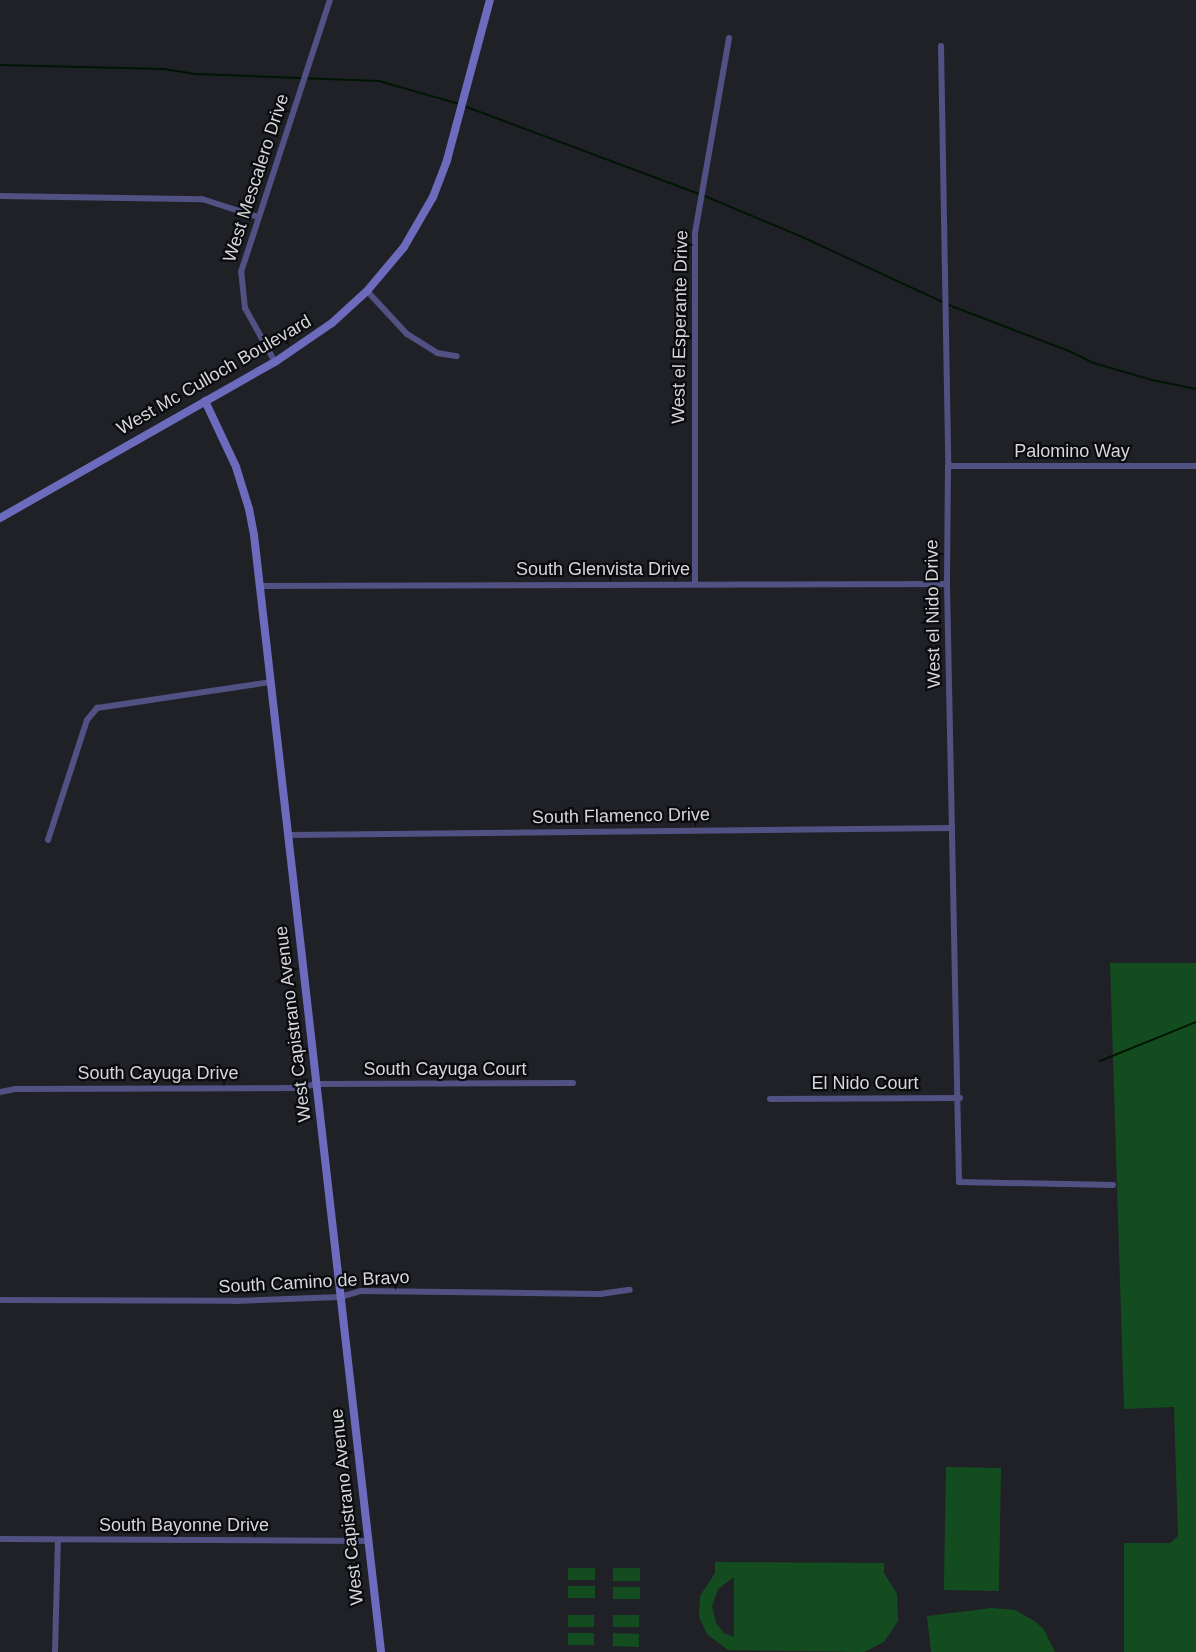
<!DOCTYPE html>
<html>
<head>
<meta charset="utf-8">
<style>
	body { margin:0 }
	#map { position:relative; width:1196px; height:1652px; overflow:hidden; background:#202127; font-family:Helvetica,sans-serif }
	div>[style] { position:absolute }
	.green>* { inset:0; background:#134d1f; transform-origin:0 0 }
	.stream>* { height:2px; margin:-1px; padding:0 1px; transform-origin:1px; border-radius:1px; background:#001503 }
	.street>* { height:6px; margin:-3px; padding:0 3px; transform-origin:3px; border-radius:3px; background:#515184 }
	.secondary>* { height:8px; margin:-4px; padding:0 4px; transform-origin:4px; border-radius:4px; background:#6c6bbd }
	span { translate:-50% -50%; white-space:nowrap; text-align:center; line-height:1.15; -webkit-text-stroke:4.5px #0a0b0d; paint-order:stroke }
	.street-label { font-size:18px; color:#d6d6db }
</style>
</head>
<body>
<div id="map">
	<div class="green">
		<i style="clip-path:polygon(1110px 963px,1196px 963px,1196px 1652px,1124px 1652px,1124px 1543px,1170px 1543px,1178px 1536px,1174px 1407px,1124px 1409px)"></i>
		<i style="left:946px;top:1467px;width:55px;height:123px;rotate:1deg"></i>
		<i style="clip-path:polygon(evenodd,715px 1562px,884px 1563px,884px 1573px,897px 1594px,898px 1621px,884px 1642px,864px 1652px,728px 1650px,707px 1634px,699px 1617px,700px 1596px,715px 1573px,715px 1562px,734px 1577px,734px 1637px,724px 1633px,716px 1623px,712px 1606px,718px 1589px,734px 1577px)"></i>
		<i style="left:568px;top:1568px;width:27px;height:12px"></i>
		<i style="left:613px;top:1568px;width:27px;height:13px"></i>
		<i style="left:568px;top:1586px;width:27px;height:12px"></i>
		<i style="left:613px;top:1587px;width:27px;height:12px"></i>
		<i style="clip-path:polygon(992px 1608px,1015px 1610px,1036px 1622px,1044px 1630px,1055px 1652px,931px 1652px,927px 1616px)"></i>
		<i style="left:568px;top:1615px;width:26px;height:12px"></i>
		<i style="left:613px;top:1615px;width:26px;height:12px"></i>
		<i style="left:568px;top:1633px;width:26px;height:12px"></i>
		<i style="left:613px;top:1633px;width:26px;height:13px;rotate:2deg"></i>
	</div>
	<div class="stream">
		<i style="left:0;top:65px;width:164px;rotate:1.4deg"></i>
		<i style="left:164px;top:69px;width:33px;rotate:9deg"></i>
		<i style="left:197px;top:74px;width:182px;rotate:2.2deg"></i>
		<i style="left:379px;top:81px;width:83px;rotate:16deg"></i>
		<i style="left:464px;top:106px;width:259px;rotate:20.5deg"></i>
		<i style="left:707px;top:197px;width:101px;rotate:22.8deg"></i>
		<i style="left:800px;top:236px;width:170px;rotate:24.8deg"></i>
		<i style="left:954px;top:307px;width:125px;rotate:21deg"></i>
		<i style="left:1071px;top:352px;width:25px;rotate:26deg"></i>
		<i style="left:1094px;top:363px;width:60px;rotate:16.3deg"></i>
		<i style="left:1152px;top:380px;width:45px;rotate:11.6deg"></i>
		<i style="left:1100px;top:1061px;width:104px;rotate:-22.1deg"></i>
	</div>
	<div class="street">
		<i style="left:941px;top:46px;width:420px;rotate:89deg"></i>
		<i style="left:948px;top:466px;width:118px;rotate:90.5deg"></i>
		<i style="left:947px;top:584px;width:598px;rotate:88.85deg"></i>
		<i style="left:959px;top:1182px;width:154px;rotate:1.1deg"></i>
		<i style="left:0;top:196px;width:202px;rotate:0.9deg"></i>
		<i style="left:202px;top:199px;width:59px;rotate:17.8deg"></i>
		<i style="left:367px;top:291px;width:59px;rotate:47.1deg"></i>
		<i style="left:407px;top:334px;width:36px;rotate:32deg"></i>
		<i style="left:437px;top:353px;width:20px;rotate:9deg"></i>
		<i style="left:275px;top:362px;width:62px;rotate:-119.1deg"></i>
		<i style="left:245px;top:308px;width:36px;rotate:-96deg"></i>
		<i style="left:241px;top:272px;width:286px;rotate:-71.9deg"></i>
		<i style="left:948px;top:466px;width:248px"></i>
		<i style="left:695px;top:583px;width:350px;rotate:-90deg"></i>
		<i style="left:695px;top:233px;width:198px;rotate:-80.1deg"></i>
		<i style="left:260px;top:586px;width:687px;rotate:-0.17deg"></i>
		<i style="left:290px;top:835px;width:662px;rotate:-0.61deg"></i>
		<i style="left:48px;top:840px;width:126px;rotate:-72deg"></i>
		<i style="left:87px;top:720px;width:16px;rotate:-50deg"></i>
		<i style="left:97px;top:708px;width:175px;rotate:-8.5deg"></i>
		<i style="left:0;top:1092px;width:15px;rotate:-11deg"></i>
		<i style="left:15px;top:1089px;width:284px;rotate:-0.2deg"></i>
		<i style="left:299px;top:1088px;width:18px;rotate:-13deg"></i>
		<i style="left:317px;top:1084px;width:256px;rotate:-0.2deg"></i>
		<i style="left:770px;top:1099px;width:190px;rotate:-0.3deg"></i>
		<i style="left:0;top:1300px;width:234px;rotate:0.2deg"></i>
		<i style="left:234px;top:1301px;width:106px;rotate:-2.2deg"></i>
		<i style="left:340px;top:1297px;width:22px;rotate:-16deg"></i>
		<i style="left:361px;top:1291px;width:239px;rotate:0.7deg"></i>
		<i style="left:600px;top:1294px;width:30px;rotate:-8deg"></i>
		<i style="left:0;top:1539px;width:368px;rotate:0.3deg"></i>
		<i style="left:55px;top:1652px;width:112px;rotate:-88.5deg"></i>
	</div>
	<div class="secondary">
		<i style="left:205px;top:401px;width:73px;rotate:64.8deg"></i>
		<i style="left:236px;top:467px;width:44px;rotate:72.8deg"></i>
		<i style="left:249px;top:509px;width:26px;rotate:79deg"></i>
		<i style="left:254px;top:535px;width:1124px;rotate:83.51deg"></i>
		<i style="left:0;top:518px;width:316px;rotate:-29.6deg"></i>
		<i style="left:275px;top:362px;width:69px;rotate:-34.4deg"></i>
		<i style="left:332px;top:323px;width:47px;rotate:-42.4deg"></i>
		<i style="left:367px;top:291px;width:57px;rotate:-49.9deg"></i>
		<i style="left:404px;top:247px;width:58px;rotate:-59.9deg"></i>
		<i style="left:433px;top:197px;width:40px;rotate:-69deg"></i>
		<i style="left:447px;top:160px;width:166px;rotate:-75deg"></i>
	</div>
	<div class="street-label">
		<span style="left:256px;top:178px;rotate:-72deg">West Mescalero Drive</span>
		<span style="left:680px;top:327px;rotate:-89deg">West el Esperante Drive</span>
		<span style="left:214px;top:375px;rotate:-30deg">West Mc Culloch Boulevard</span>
		<span style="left:1072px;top:451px">Palomino Way</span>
		<span style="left:603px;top:569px">South Glenvista Drive</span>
		<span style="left:933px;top:614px;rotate:-91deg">West el Nido Drive</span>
		<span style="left:621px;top:816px;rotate:-1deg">South Flamenco Drive</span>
		<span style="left:293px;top:1024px;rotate:-97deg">West Capistrano Avenue</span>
		<span style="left:445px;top:1069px">South Cayuga Court</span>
		<span style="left:158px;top:1073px">South Cayuga Drive</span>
		<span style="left:865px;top:1083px">El Nido Court</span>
		<span style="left:314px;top:1282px;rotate:-3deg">South Camino de Bravo</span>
		<span style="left:347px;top:1507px;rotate:-96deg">West Capistrano Avenue</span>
		<span style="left:184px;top:1525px">South Bayonne Drive</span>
	</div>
</div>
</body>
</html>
